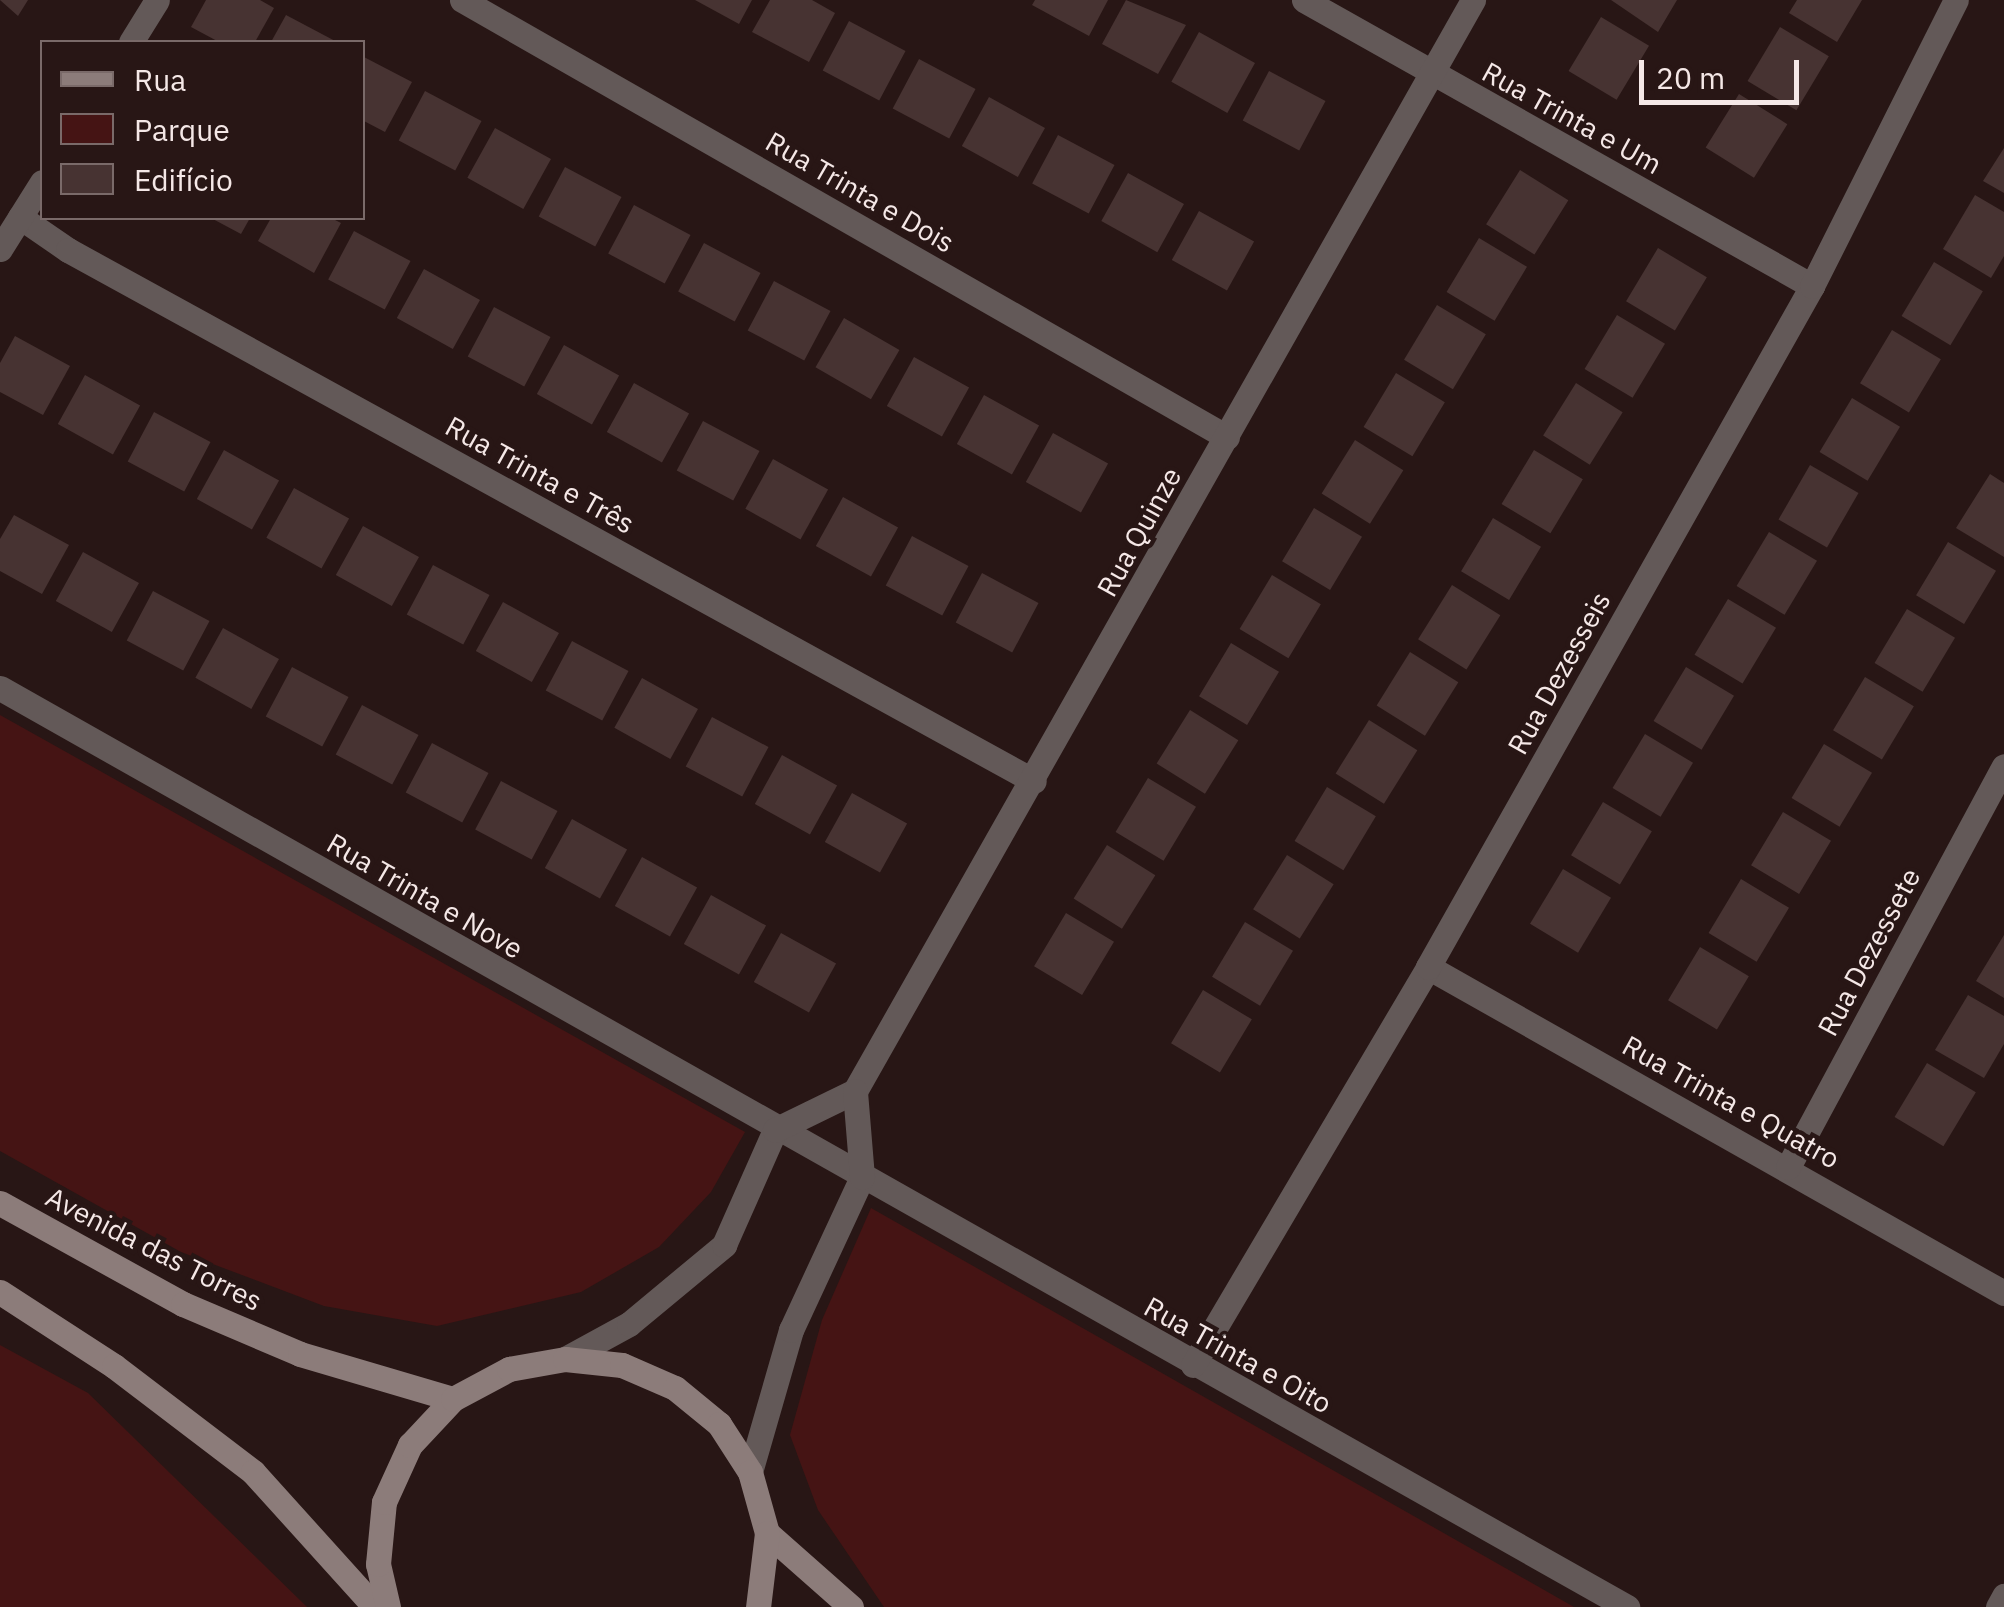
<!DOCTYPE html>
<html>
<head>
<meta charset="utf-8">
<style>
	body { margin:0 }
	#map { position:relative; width:2004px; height:1607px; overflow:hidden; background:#281615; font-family:"IBM Plex Sans",sans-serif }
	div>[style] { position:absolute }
	.green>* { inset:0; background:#451414 }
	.building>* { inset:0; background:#473332; transform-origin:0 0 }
	.minor>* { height:25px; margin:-12.5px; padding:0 12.5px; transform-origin:12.5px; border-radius:12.5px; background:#635958 }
	.tertiary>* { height:25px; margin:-12.5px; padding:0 12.5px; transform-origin:12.5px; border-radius:12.5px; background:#635958 }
	.secondary>* { height:25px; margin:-12.5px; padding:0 12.5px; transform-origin:12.5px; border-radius:12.5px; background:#8c7c7a }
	span { translate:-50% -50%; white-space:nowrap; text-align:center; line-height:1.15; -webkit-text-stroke:9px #281615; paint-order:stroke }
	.street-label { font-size:28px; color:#f5e8e7 }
	.legend { position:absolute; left:40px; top:40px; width:325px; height:180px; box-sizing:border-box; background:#281615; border:2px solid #7a6a69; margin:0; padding:12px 18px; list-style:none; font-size:30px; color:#f5e8e7 }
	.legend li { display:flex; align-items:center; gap:20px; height:50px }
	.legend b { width:50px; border:2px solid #7a6a69 }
	.scale { position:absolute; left:1639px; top:60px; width:160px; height:45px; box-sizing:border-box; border:5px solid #f5e8e7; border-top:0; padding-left:12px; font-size:30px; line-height:35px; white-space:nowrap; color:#f5e8e7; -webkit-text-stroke:8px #281615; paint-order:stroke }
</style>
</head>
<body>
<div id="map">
	<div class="green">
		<i style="clip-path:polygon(0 715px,745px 1132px,711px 1192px,659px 1247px,581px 1292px,437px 1326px,324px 1306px,181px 1252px,0 1151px)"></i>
		<i style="clip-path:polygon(871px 1208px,1574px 1607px,884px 1607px,818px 1510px,790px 1435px,822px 1320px)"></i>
		<i style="clip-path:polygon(0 1345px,88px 1393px,307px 1607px,0 1607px)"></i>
	</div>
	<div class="building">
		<i style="clip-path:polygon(0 0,28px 0,18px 16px)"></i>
		<i style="clip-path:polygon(206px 0,260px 0,274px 8px,255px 42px,219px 42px,191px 27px)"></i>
		<i style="clip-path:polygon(695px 0,752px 0,739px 24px)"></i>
		<i style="clip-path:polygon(770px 0,812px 0,835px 13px,809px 62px,752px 32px)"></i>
		<i style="clip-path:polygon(1035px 0,1108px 0,1089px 36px,1032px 5px)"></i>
		<i style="clip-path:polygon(1126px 0,1186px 25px,1158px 74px,1102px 44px)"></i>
		<i style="clip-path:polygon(1611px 0,1677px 0,1658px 32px)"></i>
		<i style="clip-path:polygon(1797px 0,1862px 0,1837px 42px,1789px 13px)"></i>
		<i style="clip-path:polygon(286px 15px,337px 42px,271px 42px)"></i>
		<i style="left:1601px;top:17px;width:56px;height:63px;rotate:31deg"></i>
		<i style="left:849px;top:21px;width:64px;height:56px;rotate:28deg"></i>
		<i style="left:1780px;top:27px;width:57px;height:63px;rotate:31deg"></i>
		<i style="left:1199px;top:32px;width:64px;height:57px;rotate:29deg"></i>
		<i style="clip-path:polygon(362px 56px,412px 82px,385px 132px,362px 120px)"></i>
		<i style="left:919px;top:59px;width:64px;height:56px;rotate:28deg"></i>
		<i style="left:1269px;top:71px;width:64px;height:56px;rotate:28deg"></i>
		<i style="left:425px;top:91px;width:64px;height:56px;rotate:28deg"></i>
		<i style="left:1739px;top:94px;width:57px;height:63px;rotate:32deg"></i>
		<i style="left:989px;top:97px;width:64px;height:56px;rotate:29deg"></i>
		<i style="left:495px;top:128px;width:64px;height:57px;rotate:29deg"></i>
		<i style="left:1058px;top:135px;width:64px;height:55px;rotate:28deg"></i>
		<i style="clip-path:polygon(2004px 148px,2004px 193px,1983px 181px)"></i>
		<i style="left:565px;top:167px;width:64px;height:56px;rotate:28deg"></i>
		<i style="left:1520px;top:170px;width:57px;height:64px;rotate:32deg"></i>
		<i style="left:1128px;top:173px;width:64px;height:55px;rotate:29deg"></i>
		<i style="clip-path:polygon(1975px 195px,2004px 212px,2004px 256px,1991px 278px,1943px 249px)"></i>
		<i style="left:634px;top:205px;width:64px;height:55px;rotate:28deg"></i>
		<i style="left:1199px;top:211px;width:63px;height:56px;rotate:29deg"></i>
		<i style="clip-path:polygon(211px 218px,250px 218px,241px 234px)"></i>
		<i style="clip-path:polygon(271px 218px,331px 218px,341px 223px,314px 273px,258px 241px)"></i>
		<i style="left:354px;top:231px;width:64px;height:55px;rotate:28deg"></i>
		<i style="left:1479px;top:238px;width:56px;height:63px;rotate:31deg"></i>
		<i style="left:704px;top:243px;width:64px;height:55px;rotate:28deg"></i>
		<i style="left:1658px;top:248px;width:57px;height:62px;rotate:31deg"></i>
		<i style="left:1934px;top:262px;width:57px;height:63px;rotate:31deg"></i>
		<i style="left:424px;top:269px;width:64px;height:56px;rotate:29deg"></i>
		<i style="left:774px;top:281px;width:64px;height:56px;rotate:28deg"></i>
		<i style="left:1437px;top:305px;width:57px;height:64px;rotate:31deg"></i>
		<i style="left:494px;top:307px;width:64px;height:56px;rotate:28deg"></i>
		<i style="left:1617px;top:315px;width:56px;height:63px;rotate:31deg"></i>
		<i style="left:844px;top:318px;width:64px;height:57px;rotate:30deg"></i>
		<i style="left:1892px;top:330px;width:57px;height:62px;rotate:31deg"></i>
		<i style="clip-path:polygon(15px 336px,70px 366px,43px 415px,0 392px,0 363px)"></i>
		<i style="left:564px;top:345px;width:63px;height:56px;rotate:29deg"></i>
		<i style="left:914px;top:357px;width:63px;height:56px;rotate:29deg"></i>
		<i style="left:1396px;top:373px;width:57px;height:63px;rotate:31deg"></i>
		<i style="left:85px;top:375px;width:63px;height:56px;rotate:29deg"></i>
		<i style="left:634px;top:383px;width:63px;height:56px;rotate:29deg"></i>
		<i style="left:1576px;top:383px;width:55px;height:62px;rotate:32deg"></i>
		<i style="left:984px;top:395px;width:63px;height:56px;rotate:29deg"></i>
		<i style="left:1852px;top:398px;width:56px;height:63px;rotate:31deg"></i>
		<i style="left:154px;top:412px;width:64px;height:56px;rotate:28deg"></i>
		<i style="left:703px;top:421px;width:64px;height:56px;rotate:28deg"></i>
		<i style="left:1053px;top:433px;width:63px;height:56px;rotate:29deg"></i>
		<i style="left:1355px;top:440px;width:57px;height:63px;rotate:32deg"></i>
		<i style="left:224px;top:450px;width:63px;height:56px;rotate:29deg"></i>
		<i style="left:1534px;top:450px;width:57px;height:63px;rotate:31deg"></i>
		<i style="left:773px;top:459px;width:63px;height:57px;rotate:29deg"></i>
		<i style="left:1810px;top:465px;width:56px;height:63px;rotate:30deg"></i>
		<i style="clip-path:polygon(1990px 474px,2004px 483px,2004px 557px,1956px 528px)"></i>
		<i style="left:294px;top:488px;width:63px;height:57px;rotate:29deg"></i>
		<i style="left:843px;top:497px;width:63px;height:56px;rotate:29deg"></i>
		<i style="left:1314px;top:508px;width:56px;height:62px;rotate:31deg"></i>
		<i style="clip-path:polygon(14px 515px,69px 545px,42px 594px,0 571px,0 539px)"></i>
		<i style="left:1493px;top:518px;width:56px;height:62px;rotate:31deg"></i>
		<i style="left:363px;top:526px;width:64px;height:56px;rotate:29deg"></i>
		<i style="left:1769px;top:532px;width:56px;height:63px;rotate:31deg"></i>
		<i style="left:912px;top:536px;width:64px;height:56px;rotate:28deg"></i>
		<i style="left:1948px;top:542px;width:56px;height:62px;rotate:31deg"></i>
		<i style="left:83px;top:552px;width:64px;height:56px;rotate:29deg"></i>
		<i style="left:433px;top:565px;width:64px;height:56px;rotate:28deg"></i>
		<i style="left:982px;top:573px;width:64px;height:56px;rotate:28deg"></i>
		<i style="left:1272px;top:575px;width:57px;height:63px;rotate:31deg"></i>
		<i style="left:1452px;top:585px;width:57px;height:64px;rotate:32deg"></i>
		<i style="left:153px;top:591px;width:64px;height:56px;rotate:28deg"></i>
		<i style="left:1728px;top:599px;width:56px;height:65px;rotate:31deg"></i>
		<i style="left:503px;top:602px;width:64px;height:56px;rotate:29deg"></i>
		<i style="left:1907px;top:609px;width:56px;height:63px;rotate:31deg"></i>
		<i style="left:223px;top:628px;width:64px;height:57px;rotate:29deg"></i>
		<i style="left:572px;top:641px;width:64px;height:56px;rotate:28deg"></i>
		<i style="left:1231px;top:643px;width:56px;height:62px;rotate:31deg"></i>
		<i style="left:1410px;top:652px;width:57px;height:63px;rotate:32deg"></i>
		<i style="left:292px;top:667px;width:64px;height:56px;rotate:28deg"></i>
		<i style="left:1686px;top:667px;width:56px;height:63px;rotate:31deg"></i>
		<i style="left:1865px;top:677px;width:57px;height:62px;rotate:31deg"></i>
		<i style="left:642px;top:678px;width:64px;height:57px;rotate:29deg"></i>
		<i style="left:362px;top:705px;width:64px;height:56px;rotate:28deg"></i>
		<i style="left:1190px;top:710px;width:57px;height:63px;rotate:32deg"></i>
		<i style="left:712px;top:717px;width:64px;height:56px;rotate:28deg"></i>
		<i style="left:1369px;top:720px;width:57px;height:63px;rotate:32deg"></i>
		<i style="left:1645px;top:734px;width:56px;height:63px;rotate:31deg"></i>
		<i style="left:432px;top:743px;width:64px;height:56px;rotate:28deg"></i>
		<i style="left:1824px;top:744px;width:56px;height:63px;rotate:31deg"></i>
		<i style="left:782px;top:755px;width:63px;height:56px;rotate:29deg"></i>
		<i style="left:1148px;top:778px;width:56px;height:63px;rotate:31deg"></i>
		<i style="left:501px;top:781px;width:64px;height:55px;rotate:28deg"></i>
		<i style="left:1327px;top:787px;width:57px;height:63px;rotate:31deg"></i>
		<i style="left:852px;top:793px;width:63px;height:56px;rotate:29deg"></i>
		<i style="left:1603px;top:802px;width:57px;height:62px;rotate:31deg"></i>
		<i style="left:1783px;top:812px;width:56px;height:62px;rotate:31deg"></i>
		<i style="left:572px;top:819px;width:63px;height:56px;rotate:29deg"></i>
		<i style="left:1107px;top:845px;width:57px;height:63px;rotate:32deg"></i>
		<i style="left:1287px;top:855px;width:55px;height:64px;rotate:32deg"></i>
		<i style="left:642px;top:857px;width:63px;height:56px;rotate:29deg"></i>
		<i style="left:1563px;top:869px;width:56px;height:64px;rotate:31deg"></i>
		<i style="left:1741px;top:879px;width:56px;height:63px;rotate:31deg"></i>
		<i style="left:711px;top:895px;width:63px;height:56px;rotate:29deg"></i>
		<i style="left:1066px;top:913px;width:56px;height:62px;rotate:31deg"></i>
		<i style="left:1245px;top:922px;width:56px;height:64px;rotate:31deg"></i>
		<i style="left:781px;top:933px;width:63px;height:56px;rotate:29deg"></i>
		<i style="clip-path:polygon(2004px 935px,2004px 998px,1976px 981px)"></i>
		<i style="left:1700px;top:947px;width:57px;height:62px;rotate:31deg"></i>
		<i style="left:1203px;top:990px;width:57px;height:62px;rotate:31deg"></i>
		<i style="clip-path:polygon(1968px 995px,2004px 1016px,2004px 1044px,1984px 1078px,1935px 1050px)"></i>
		<i style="left:1927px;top:1063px;width:57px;height:63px;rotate:31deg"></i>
	</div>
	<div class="minor">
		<i style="left:462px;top:0;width:881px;rotate:29.74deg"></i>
		<i style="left:1304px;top:0;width:583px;rotate:29.38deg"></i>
		<i style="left:131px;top:42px;width:49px;rotate:-58.2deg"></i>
		<i style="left:20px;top:217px;width:58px;rotate:34.5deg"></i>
		<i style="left:68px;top:250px;width:1102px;rotate:28.8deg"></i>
		<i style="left:0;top:249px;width:79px;rotate:-57.9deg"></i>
		<i style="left:0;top:688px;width:1869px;rotate:29.46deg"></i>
		<i style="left:1428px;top:967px;width:662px;rotate:29.51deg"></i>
		<i style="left:1788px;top:1167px;width:455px;rotate:-61.7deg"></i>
		<i style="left:1193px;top:1365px;width:462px;rotate:-59.4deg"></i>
		<i style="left:1428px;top:967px;width:782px;rotate:-60.58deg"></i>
		<i style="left:1812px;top:286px;width:320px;rotate:-63.3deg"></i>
		<i style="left:1998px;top:1607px;width:13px;rotate:-61deg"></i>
	</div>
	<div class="tertiary">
		<i style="left:565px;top:1359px;width:73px;rotate:-28.7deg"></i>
		<i style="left:629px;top:1324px;width:124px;rotate:-39.7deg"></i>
		<i style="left:724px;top:1245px;width:126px;rotate:-66.1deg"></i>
		<i style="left:775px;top:1130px;width:89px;rotate:-26deg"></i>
		<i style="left:855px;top:1091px;width:1254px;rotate:-60.47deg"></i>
		<i style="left:750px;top:1472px;width:148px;rotate:-73.9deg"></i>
		<i style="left:791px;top:1330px;width:169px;rotate:-65.1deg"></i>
		<i style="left:862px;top:1177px;width:86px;rotate:-94.7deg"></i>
	</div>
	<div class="secondary">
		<i style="left:0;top:1203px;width:209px;rotate:28.9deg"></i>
		<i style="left:183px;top:1304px;width:127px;rotate:23.1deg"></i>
		<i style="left:300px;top:1354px;width:159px;rotate:16.4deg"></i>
		<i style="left:0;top:1292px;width:136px;rotate:33deg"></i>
		<i style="left:114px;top:1366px;width:175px;rotate:37.3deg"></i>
		<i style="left:253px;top:1472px;width:182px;rotate:47.9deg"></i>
		<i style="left:767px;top:1533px;width:112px;rotate:41.4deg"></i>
		<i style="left:388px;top:1607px;width:44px;rotate:-103.1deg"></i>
		<i style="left:378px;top:1564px;width:62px;rotate:-84.5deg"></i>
		<i style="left:384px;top:1502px;width:63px;rotate:-65.5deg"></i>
		<i style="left:410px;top:1445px;width:63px;rotate:-46.9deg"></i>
		<i style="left:453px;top:1399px;width:64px;rotate:-28.2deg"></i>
		<i style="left:509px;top:1369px;width:57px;rotate:-10.1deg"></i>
		<i style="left:565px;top:1359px;width:57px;rotate:6deg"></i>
		<i style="left:622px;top:1365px;width:58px;rotate:23.5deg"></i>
		<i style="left:675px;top:1388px;width:57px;rotate:39.3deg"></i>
		<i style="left:719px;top:1424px;width:57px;rotate:57.1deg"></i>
		<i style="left:750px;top:1472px;width:63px;rotate:74.4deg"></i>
		<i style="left:767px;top:1533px;width:75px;rotate:96.9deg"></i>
	</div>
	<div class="street-label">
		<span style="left:1572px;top:118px;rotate:29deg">Rua Trinta e Um</span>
		<span style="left:860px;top:192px;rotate:30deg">Rua Trinta e Dois</span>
		<span style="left:540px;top:475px;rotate:29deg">Rua Trinta e Três</span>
		<span style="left:1139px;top:532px;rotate:-61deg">Rua Quinze</span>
		<span style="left:1559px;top:673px;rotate:-61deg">Rua Dezesseis</span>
		<span style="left:425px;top:896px;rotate:30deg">Rua Trinta e Nove</span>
		<span style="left:1869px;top:952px;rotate:-62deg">Rua Dezessete</span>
		<span style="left:1731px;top:1102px;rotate:29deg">Rua Trinta e Quatro</span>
		<span style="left:154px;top:1249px;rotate:27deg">Avenida das Torres</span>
		<span style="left:1238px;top:1355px;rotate:29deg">Rua Trinta e Oito</span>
	</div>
	<ul class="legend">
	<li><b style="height:12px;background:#8c7c7a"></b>Rua</li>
	<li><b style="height:28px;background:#451414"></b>Parque</li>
	<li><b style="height:28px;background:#473332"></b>Edifício</li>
	</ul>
	<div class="scale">20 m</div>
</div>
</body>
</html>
